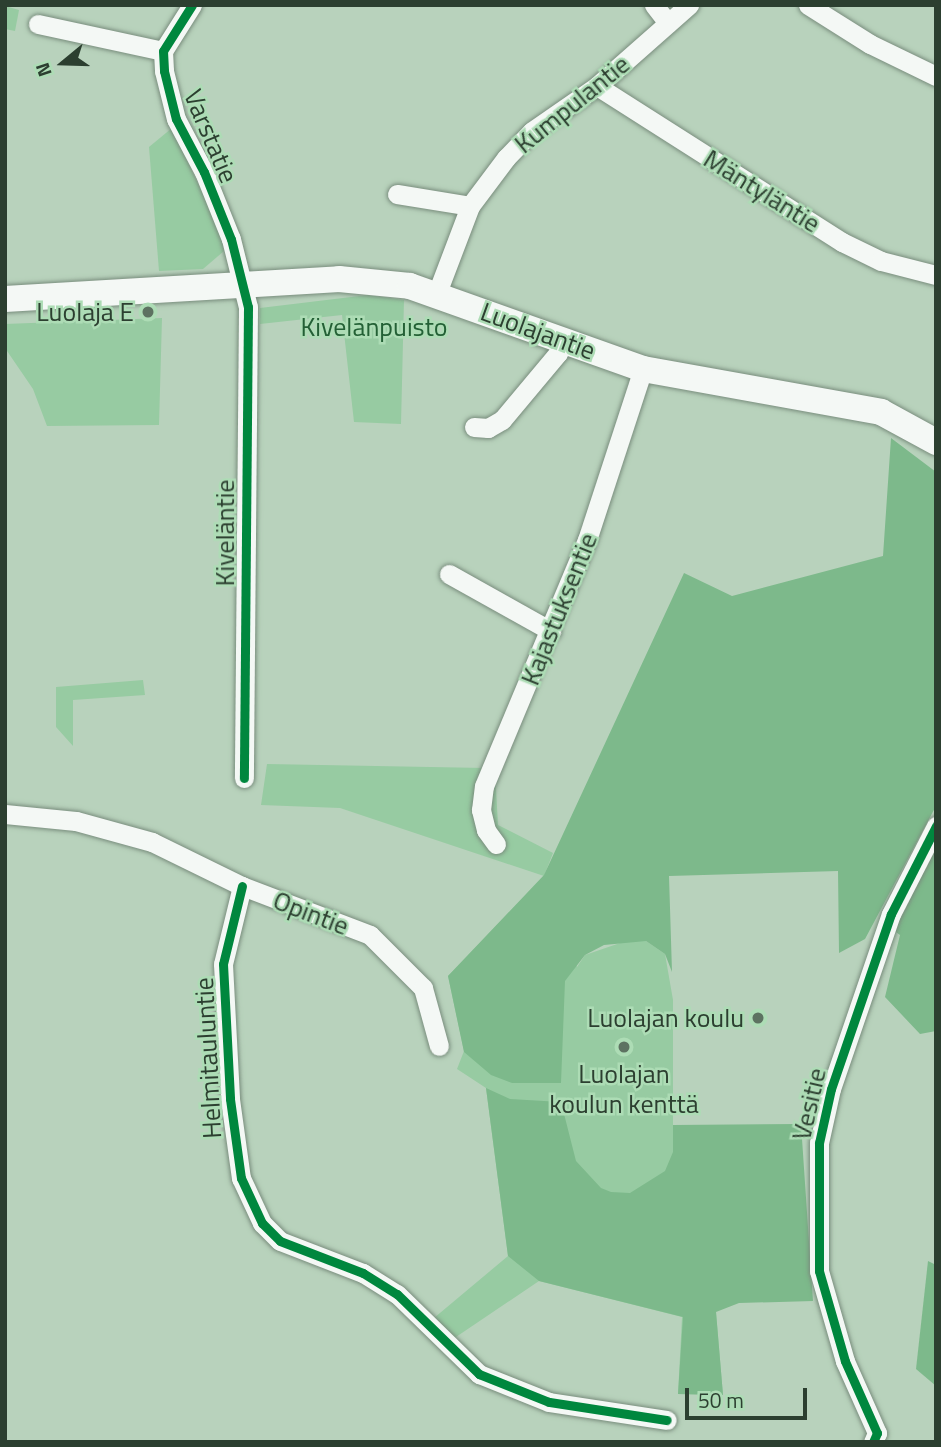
<!DOCTYPE html>
<html>
<head>
<meta charset="utf-8">
<style>
	body { margin:0 }
	#map { position:relative; width:941px; height:1447px; overflow:hidden; background:#b8d2bc; font-family:"Titillium Web",sans-serif }
	div>[style] { position:absolute }
	.green>* { inset:0; background:#97cba2 }
	.forest>* { inset:0; background:#7db98b }
	.roads { filter:drop-shadow(0 0 2px #798d7d) drop-shadow(0 0 2px #798d7d) }
	.minor>* { height:19px; margin:-9.5px; padding:0 9.5px; transform-origin:9.5px; border-radius:9.5px; background:#f4f8f5 }
	.secondary>* { height:26px; margin:-13px; padding:0 13px; transform-origin:13px; border-radius:13px; background:#f4f8f5 }
	.cycleway>* { height:9px; margin:-4.5px; padding:0 4.5px; transform-origin:4.5px; border-radius:4.5px; background:#00873e }
	.dots>* { width:19px; height:19px; translate:-50% -50%; box-sizing:border-box; border:4px solid #addcb5; border-radius:50% }
	span { translate:-50% -50%; white-space:nowrap; text-align:center; line-height:1.15; -webkit-text-stroke:5px #addcb5; paint-order:stroke }
	.street-label { font-size:26px; color:#2c3f30 }
	.poi-label { font-size:26px; color:#2c3f30 }
	.right { translate:-100% -50%; text-align:right }
	.park-label { font-size:26px; color:#236035 }
	.frame { position:absolute; inset:0; border:7px solid #2c3f30; pointer-events:none }
	.north { position:absolute; left:28px; top:28px; width:70px; height:70px; -webkit-text-stroke:5px #addcb5; paint-order:stroke; rotate:251deg; font-size:19px; font-weight:700; line-height:28px; text-align:center; color:#2c3f30 }
	.north::after { content:''; display:block; margin:auto; width:24px; height:32px; background:#2c3f30; clip-path:polygon(50% 0,100% 100%,50% 72%,0 100%) }
	.scale { position:absolute; left:685px; top:1388px; width:122px; height:32px; box-sizing:border-box; border:4px solid #2c3f30; border-top:0; padding-left:9px; font-size:21px; line-height:24px; white-space:nowrap; color:#2c3f30; -webkit-text-stroke:5px #addcb5; paint-order:stroke }
</style>
</head>
<body>
<div id="map">
	<div class="green">
		<i style="clip-path:polygon(5px 6px,19px 10px,15px 31px,5px 29px)"></i>
		<i style="clip-path:polygon(172px 128px,221px 233px,224px 251px,203px 269px,159px 271px,149px 147px)"></i>
		<i style="clip-path:polygon(368px 295px,404px 300px,401px 424px,354px 422px,342px 315px,260px 324px,260px 308px)"></i>
		<i style="clip-path:polygon(162px 318px,159px 425px,47px 426px,33px 389px,5px 348px,5px 324px)"></i>
		<i style="clip-path:polygon(143px 680px,145px 695px,73px 700px,73px 746px,56px 727px,56px 687px)"></i>
		<i style="clip-path:polygon(267px 764px,485px 768px,495px 771px,498px 825px,553px 853px,544px 876px,577px 967px,585px 955px,626px 941px,646px 941px,665px 954px,673px 1000px,673px 1125px,716px 1312px,723px 1395px,678px 1394px,682px 1317px,539px 1281px,453px 1339px,434px 1318px,508px 1256px,486px 1088px,457px 1069px,464px 1051px,448px 976px,544px 876px,340px 808px,261px 805px)"></i>
	</div>
	<div class="forest">
		<i style="clip-path:polygon(891px 438px,936px 472px,936px 806px,865px 939px,839px 953px,838px 871px,669px 876px,672px 972px,665px 954px,646px 941px,604px 945px,585px 955px,565px 981px,561px 1083px,512px 1083px,491px 1075px,464px 1052px,448px 976px,544px 875px,684px 573px,732px 596px,883px 556px)"></i>
		<i style="clip-path:polygon(936px 845px,936px 1031px,920px 1034px,885px 997px,900px 935px,889px 927px)"></i>
		<i style="clip-path:polygon(486px 1088px,510px 1099px,561px 1102px,576px 1161px,601px 1188px,611px 1192px,630px 1193px,665px 1171px,673px 1152px,673px 1125px,801px 1124px,813px 1301px,739px 1303px,716px 1312px,723px 1395px,678px 1394px,683px 1317px,539px 1281px,508px 1256px)"></i>
		<i style="clip-path:polygon(928px 1261px,936px 1265px,936px 1386px,916px 1369px)"></i>
	</div>
	<div class="roads">
		<div class="minor">
			<i style="left:192px;top:5px;width:54px;rotate:122.2deg"></i>
			<i style="left:163px;top:51px;width:20px;rotate:87deg"></i>
			<i style="left:164px;top:71px;width:49px;rotate:76deg"></i>
			<i style="left:176px;top:119px;width:60px;rotate:62.2deg"></i>
			<i style="left:204px;top:172px;width:72px;rotate:68.1deg"></i>
			<i style="left:231px;top:239px;width:70px;rotate:76deg"></i>
			<i style="left:248px;top:307px;width:471px;rotate:90.5deg"></i>
			<i style="left:654px;top:5px;width:23px;rotate:52deg"></i>
			<i style="left:808px;top:5px;width:73px;rotate:32.2deg"></i>
			<i style="left:870px;top:44px;width:73px;rotate:25.9deg"></i>
			<i style="left:38px;top:24px;width:128px;rotate:12.2deg"></i>
			<i style="left:597px;top:86px;width:290px;rotate:32.5deg"></i>
			<i style="left:842px;top:242px;width:43px;rotate:26deg"></i>
			<i style="left:881px;top:261px;width:57px;rotate:14.3deg"></i>
			<i style="left:397px;top:194px;width:74px;rotate:9.3deg"></i>
			<i style="left:437px;top:293px;width:93px;rotate:-69.2deg"></i>
			<i style="left:470px;top:206px;width:60px;rotate:-53.1deg"></i>
			<i style="left:506px;top:158px;width:37px;rotate:-46deg"></i>
			<i style="left:532px;top:131px;width:79px;rotate:-34.7deg"></i>
			<i style="left:597px;top:86px;width:123px;rotate:-41.4deg"></i>
			<i style="left:474px;top:427px;width:14px;rotate:4deg"></i>
			<i style="left:488px;top:428px;width:16px;rotate:-30deg"></i>
			<i style="left:502px;top:420px;width:87px;rotate:-50.1deg"></i>
			<i style="left:558px;top:353px;width:13px;rotate:-77deg"></i>
			<i style="left:449px;top:574px;width:117px;rotate:29.2deg"></i>
			<i style="left:5px;top:814px;width:71px;rotate:5.6deg"></i>
			<i style="left:76px;top:821px;width:79px;rotate:15.4deg"></i>
			<i style="left:152px;top:842px;width:100px;rotate:26.1deg"></i>
			<i style="left:242px;top:886px;width:137px;rotate:20.9deg"></i>
			<i style="left:370px;top:935px;width:75px;rotate:45deg"></i>
			<i style="left:423px;top:988px;width:60px;rotate:74.6deg"></i>
			<i style="left:496px;top:844px;width:17px;rotate:-126deg"></i>
			<i style="left:486px;top:830px;width:21px;rotate:-104deg"></i>
			<i style="left:481px;top:810px;width:24px;rotate:-83deg"></i>
			<i style="left:484px;top:786px;width:267px;rotate:-67.3deg"></i>
			<i style="left:587px;top:540px;width:180px;rotate:-71.9deg"></i>
			<i style="left:242px;top:886px;width:80px;rotate:103.7deg"></i>
			<i style="left:223px;top:964px;width:135px;rotate:87deg"></i>
			<i style="left:230px;top:1099px;width:80px;rotate:82.1deg"></i>
			<i style="left:241px;top:1178px;width:50px;rotate:65deg"></i>
			<i style="left:262px;top:1223px;width:25px;rotate:45deg"></i>
			<i style="left:280px;top:1241px;width:89px;rotate:21.1deg"></i>
			<i style="left:363px;top:1273px;width:40px;rotate:32deg"></i>
			<i style="left:397px;top:1294px;width:115px;rotate:44.3deg"></i>
			<i style="left:479px;top:1374px;width:75px;rotate:21.8deg"></i>
			<i style="left:549px;top:1402px;width:119px;rotate:8.7deg"></i>
			<i style="left:873px;top:1442px;width:10px;rotate:-66deg"></i>
			<i style="left:877px;top:1433px;width:79px;rotate:-114deg"></i>
			<i style="left:845px;top:1361px;width:94px;rotate:-106.1deg"></i>
			<i style="left:819px;top:1271px;width:128px;rotate:-90deg"></i>
			<i style="left:819px;top:1143px;width:55px;rotate:-77.5deg"></i>
			<i style="left:831px;top:1089px;width:185px;rotate:-71.1deg"></i>
			<i style="left:891px;top:914px;width:99px;rotate:-62.9deg"></i>
		</div>
		<div class="secondary">
			<i style="left:5px;top:299px;width:335px;rotate:-3.4deg"></i>
			<i style="left:339px;top:279px;width:71px;rotate:5.6deg"></i>
			<i style="left:410px;top:286px;width:247px;rotate:19.6deg"></i>
			<i style="left:643px;top:369px;width:242px;rotate:10.2deg"></i>
			<i style="left:881px;top:412px;width:63px;rotate:28.6deg"></i>
		</div>
	</div>
	<div class="cycleway">
		<i style="left:192px;top:5px;width:54px;rotate:122.2deg"></i>
		<i style="left:163px;top:51px;width:20px;rotate:87deg"></i>
		<i style="left:164px;top:71px;width:49px;rotate:76deg"></i>
		<i style="left:176px;top:119px;width:60px;rotate:62.2deg"></i>
		<i style="left:204px;top:172px;width:72px;rotate:68.1deg"></i>
		<i style="left:231px;top:239px;width:70px;rotate:76deg"></i>
		<i style="left:248px;top:307px;width:471px;rotate:90.5deg"></i>
		<i style="left:242px;top:886px;width:80px;rotate:103.7deg"></i>
		<i style="left:223px;top:964px;width:135px;rotate:87deg"></i>
		<i style="left:230px;top:1099px;width:80px;rotate:82.1deg"></i>
		<i style="left:241px;top:1178px;width:50px;rotate:65deg"></i>
		<i style="left:262px;top:1223px;width:25px;rotate:45deg"></i>
		<i style="left:280px;top:1241px;width:89px;rotate:21.1deg"></i>
		<i style="left:363px;top:1273px;width:40px;rotate:32deg"></i>
		<i style="left:397px;top:1294px;width:115px;rotate:44.3deg"></i>
		<i style="left:479px;top:1374px;width:75px;rotate:21.8deg"></i>
		<i style="left:549px;top:1402px;width:119px;rotate:8.7deg"></i>
		<i style="left:873px;top:1442px;width:10px;rotate:-66deg"></i>
		<i style="left:877px;top:1433px;width:79px;rotate:-114deg"></i>
		<i style="left:845px;top:1361px;width:94px;rotate:-106.1deg"></i>
		<i style="left:819px;top:1271px;width:128px;rotate:-90deg"></i>
		<i style="left:819px;top:1143px;width:55px;rotate:-77.5deg"></i>
		<i style="left:831px;top:1089px;width:185px;rotate:-71.1deg"></i>
		<i style="left:891px;top:914px;width:99px;rotate:-62.9deg"></i>
	</div>
	<div class="dots">
		<i style="left:148px;top:312px;background:#5d7261"></i>
		<i style="left:758px;top:1018px;background:#5d7261"></i>
		<i style="left:624px;top:1047px;background:#5d7261"></i>
	</div>
	<div class="street-label">
		<span style="left:572px;top:104px;rotate:-39deg">Kumpulantie</span>
		<span style="left:211px;top:136px;rotate:67deg">Varstatie</span>
		<span style="left:762px;top:191px;rotate:32deg">Mäntyläntie</span>
		<span style="left:538px;top:331px;rotate:20deg">Luolajantie</span>
		<span style="left:225px;top:533px;rotate:-90deg">Kiveläntie</span>
		<span style="left:559px;top:609px;rotate:-68deg">Kajastuksentie</span>
		<span style="left:311px;top:913px;rotate:21deg">Opintie</span>
		<span style="left:208px;top:1058px;rotate:-93deg">Helmitauluntie</span>
		<span style="left:809px;top:1104px;rotate:-77deg">Vesitie</span>
	</div>
	<div class="poi-label">
		<span class="right" style="left:134px;top:312px">Luolaja E</span>
		<span class="right" style="left:744px;top:1018px">Luolajan koulu</span>
		<span style="left:624px;top:1089px">Luolajan<br>koulun kenttä</span>
	</div>
	<div class="park-label">
		<span style="left:374px;top:327px">Kivelänpuisto</span>
	</div>
	<div class="frame"></div>
	<div class="north">N</div>
	<div class="scale">50 m</div>
</div>
</body>
</html>
